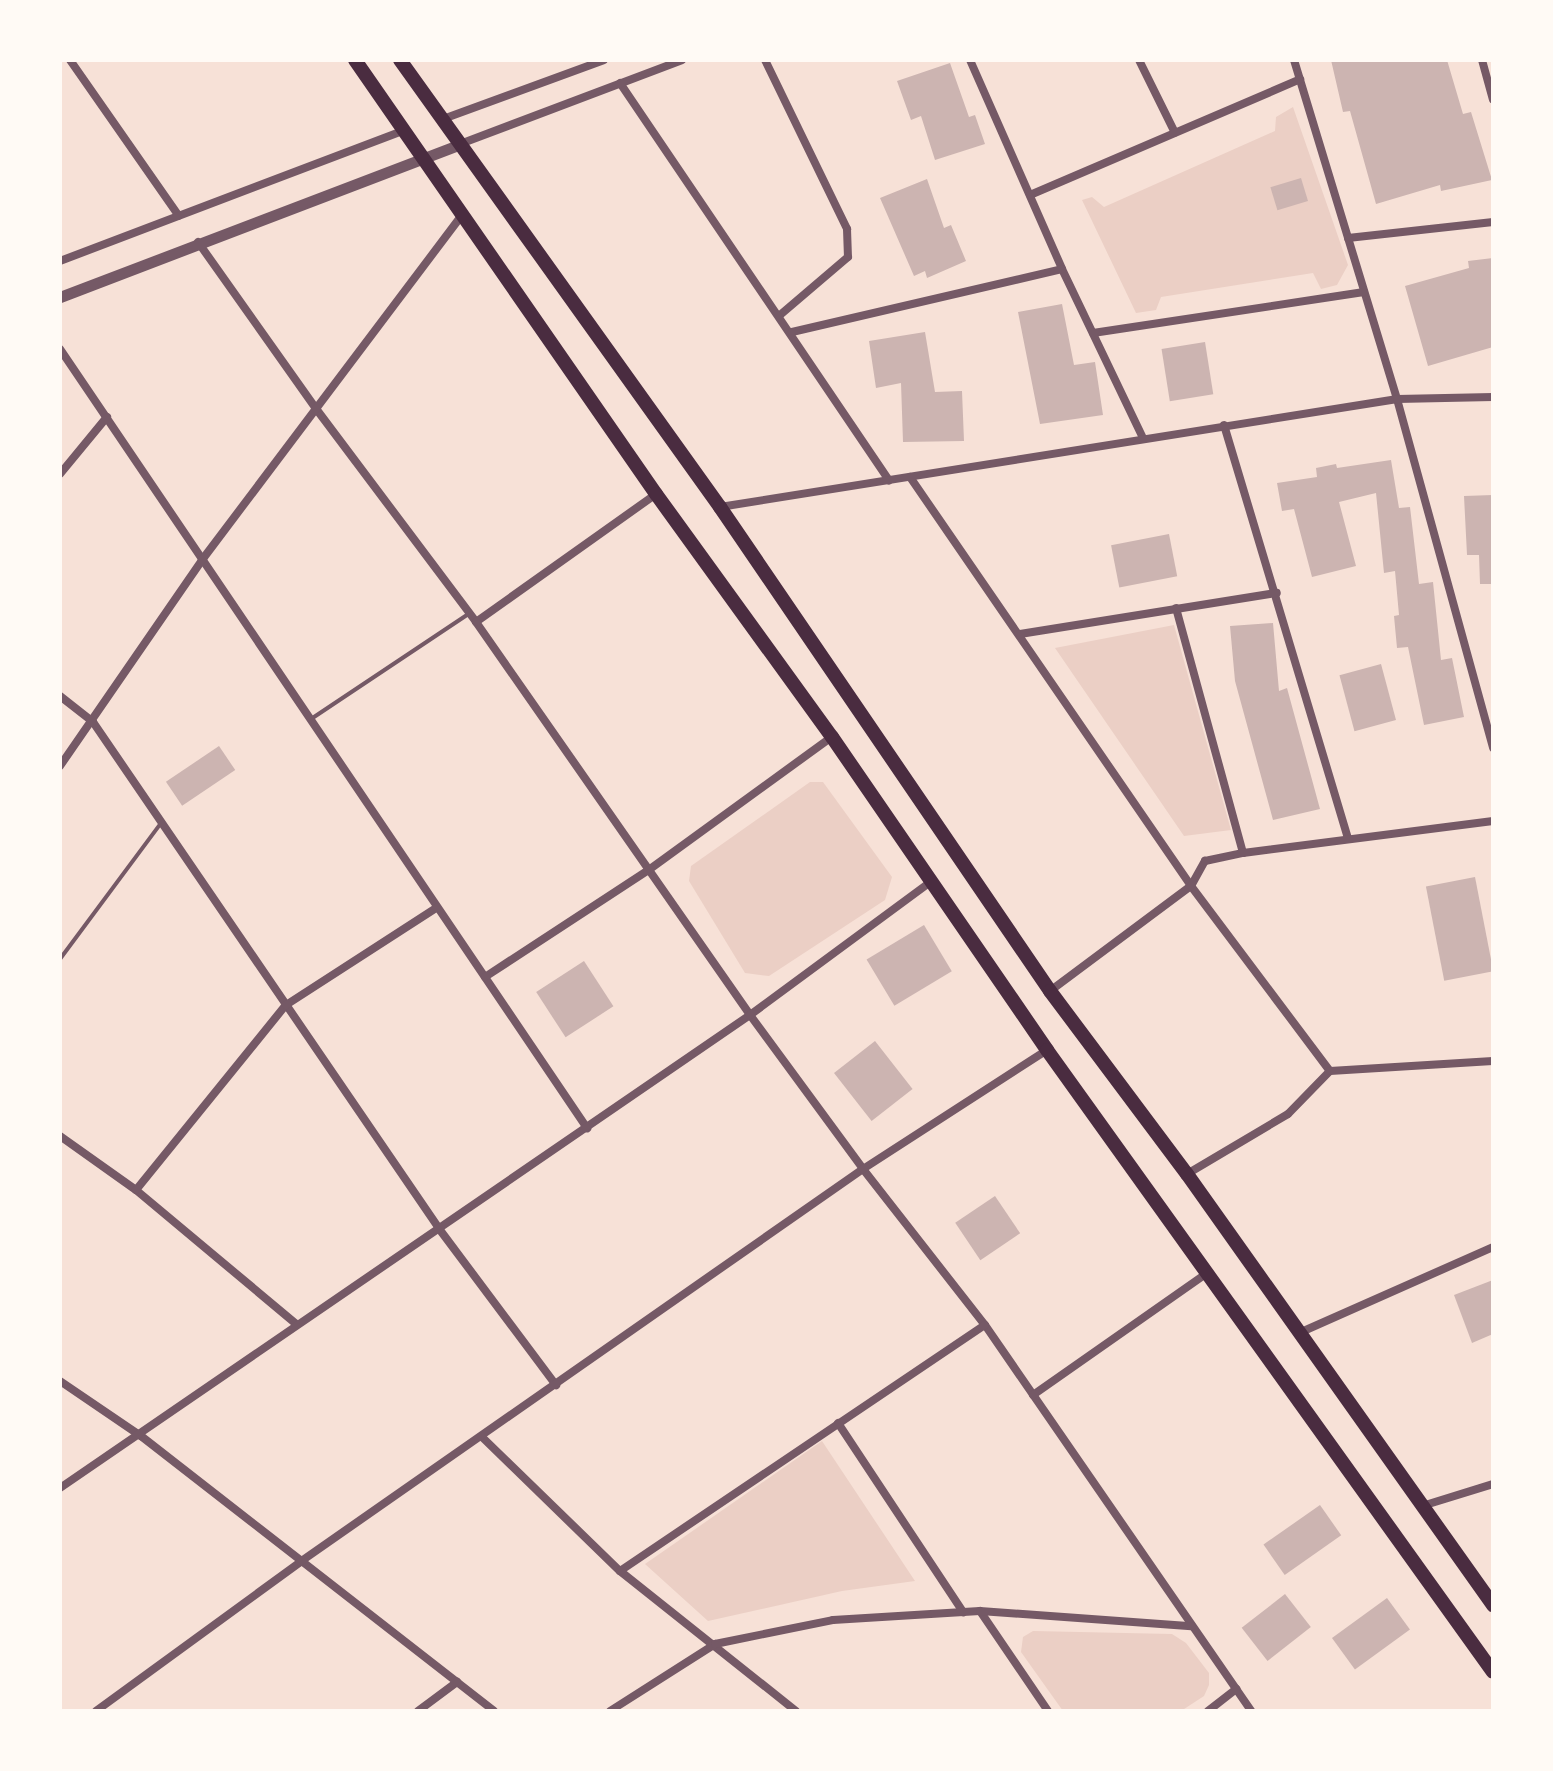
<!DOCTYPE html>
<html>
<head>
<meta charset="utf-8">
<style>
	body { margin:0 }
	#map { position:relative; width:1553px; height:1771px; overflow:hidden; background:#f7e1d7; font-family:"IBM Plex Sans",sans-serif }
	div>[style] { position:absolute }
	.green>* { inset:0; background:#ebcfc5 }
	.building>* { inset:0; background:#ccb4b1; transform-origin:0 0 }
	.service>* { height:4px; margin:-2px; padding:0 2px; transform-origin:2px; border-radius:2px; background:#755966 }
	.minor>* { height:8px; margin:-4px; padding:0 4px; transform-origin:4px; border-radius:4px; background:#755966 }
	.tertiary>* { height:11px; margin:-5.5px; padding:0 5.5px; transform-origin:5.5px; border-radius:5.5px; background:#755966 }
	.trunk>* { height:14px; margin:-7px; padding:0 7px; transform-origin:7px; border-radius:7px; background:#4a2c40 }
	span { translate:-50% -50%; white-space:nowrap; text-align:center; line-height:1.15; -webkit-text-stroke:6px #fffaf5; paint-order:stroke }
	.frame { position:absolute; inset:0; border:62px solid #fffaf5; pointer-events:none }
</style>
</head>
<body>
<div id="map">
	<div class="green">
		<i style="clip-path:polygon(1293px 107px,1348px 265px,1337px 285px,1321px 289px,1313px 273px,1161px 297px,1156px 310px,1136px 313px,1082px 200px,1092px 197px,1104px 207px,1275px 131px,1276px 117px)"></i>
		<i style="clip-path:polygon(1174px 625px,1231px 830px,1184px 836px,1055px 648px)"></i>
		<i style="clip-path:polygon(810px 782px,823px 782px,892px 877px,885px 900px,769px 976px,745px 973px,689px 881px,691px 866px)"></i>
		<i style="clip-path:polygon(822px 1441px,915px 1581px,842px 1591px,708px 1621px,645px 1564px)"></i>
		<i style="clip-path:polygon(1033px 1631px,1172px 1634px,1186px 1643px,1209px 1673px,1209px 1685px,1204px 1696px,1181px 1711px,1063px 1711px,1021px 1652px,1023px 1637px)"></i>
	</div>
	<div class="building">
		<i style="clip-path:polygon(1331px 60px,1447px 60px,1463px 114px,1471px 112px,1492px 180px,1441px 191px,1440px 185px,1376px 204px,1350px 111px,1343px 112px)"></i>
		<i style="clip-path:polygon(950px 63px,969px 117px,975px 115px,985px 144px,935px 160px,921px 116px,911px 120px,897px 81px)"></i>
		<i style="left:1301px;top:178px;width:24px;height:32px;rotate:73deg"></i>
		<i style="clip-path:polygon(927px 179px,944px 228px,951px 225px,966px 261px,927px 278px,925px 271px,914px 276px,880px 198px)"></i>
		<i style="clip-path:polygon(1493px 258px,1493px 347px,1428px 366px,1405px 286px,1469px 268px,1468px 261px)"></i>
		<i style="clip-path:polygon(1062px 304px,1074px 365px,1095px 362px,1103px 415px,1040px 424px,1018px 312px)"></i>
		<i style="clip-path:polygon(925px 332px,935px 392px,962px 391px,964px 441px,903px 442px,901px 383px,876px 388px,869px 341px)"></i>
		<i style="left:1205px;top:342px;width:53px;height:44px;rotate:81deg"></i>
		<i style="clip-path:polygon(1391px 460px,1399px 508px,1410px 507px,1419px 584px,1433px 582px,1441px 660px,1452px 658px,1464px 717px,1424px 725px,1408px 647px,1397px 648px,1394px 616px,1399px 615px,1395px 571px,1384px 573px,1376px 493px,1339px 502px,1356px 566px,1312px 577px,1294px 509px,1282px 511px,1277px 483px,1317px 477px,1316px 468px,1336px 464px,1337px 468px)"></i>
		<i style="clip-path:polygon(1493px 495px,1493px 584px,1480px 584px,1479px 555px,1467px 555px,1464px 496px)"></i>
		<i style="left:1169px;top:534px;width:43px;height:59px;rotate:79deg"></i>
		<i style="clip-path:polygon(1273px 623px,1279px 691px,1287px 688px,1320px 809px,1273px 820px,1235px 681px,1230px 626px)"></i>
		<i style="left:1381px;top:664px;width:58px;height:43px;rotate:75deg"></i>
		<i style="left:219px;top:746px;width:29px;height:64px;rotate:56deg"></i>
		<i style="left:1475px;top:877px;width:96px;height:50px;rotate:79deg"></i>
		<i style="left:924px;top:925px;width:54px;height:67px;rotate:59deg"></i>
		<i style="left:584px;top:961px;width:54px;height:57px;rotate:57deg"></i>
		<i style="left:875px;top:1041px;width:61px;height:52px;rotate:52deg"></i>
		<i style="left:995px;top:1196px;width:45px;height:48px;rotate:56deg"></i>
		<i style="clip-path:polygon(1493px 1280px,1493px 1334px,1472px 1343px,1454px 1295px)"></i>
		<i style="left:1320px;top:1505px;width:37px;height:69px;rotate:55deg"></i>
		<i style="left:1285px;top:1594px;width:42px;height:55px;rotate:52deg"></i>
		<i style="left:1387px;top:1598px;width:39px;height:68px;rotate:54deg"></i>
	</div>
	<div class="service">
		<i style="left:311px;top:719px;width:191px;rotate:-33.7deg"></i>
		<i style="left:60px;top:959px;width:169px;rotate:-53.4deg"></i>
	</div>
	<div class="minor">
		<i style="left:70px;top:60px;width:190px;rotate:55.1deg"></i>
		<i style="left:765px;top:60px;width:188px;rotate:64.1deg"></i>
		<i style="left:847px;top:229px;width:28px;rotate:88deg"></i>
		<i style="left:848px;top:257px;width:89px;rotate:139.5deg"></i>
		<i style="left:970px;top:60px;width:228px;rotate:66.2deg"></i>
		<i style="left:1062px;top:269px;width:187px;rotate:64.4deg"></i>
		<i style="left:1139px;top:60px;width:81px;rotate:63.7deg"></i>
		<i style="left:1294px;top:60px;width:354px;rotate:73.1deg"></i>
		<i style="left:1397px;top:399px;width:362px;rotate:74.6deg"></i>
		<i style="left:1482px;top:60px;width:41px;rotate:74.6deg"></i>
		<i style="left:620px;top:83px;width:480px;rotate:55.9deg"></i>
		<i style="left:443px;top:119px;width:171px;rotate:-20.1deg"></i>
		<i style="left:460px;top:144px;width:237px;rotate:-20.7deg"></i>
		<i style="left:1030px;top:195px;width:294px;rotate:-23.2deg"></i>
		<i style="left:1348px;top:238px;width:146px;rotate:-6.3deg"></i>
		<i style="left:198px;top:242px;width:206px;rotate:54.7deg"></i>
		<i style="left:317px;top:410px;width:265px;rotate:53.1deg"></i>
		<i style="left:476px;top:622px;width:479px;rotate:55.1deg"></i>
		<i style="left:750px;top:1015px;width:191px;rotate:53.7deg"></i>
		<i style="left:863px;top:1169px;width:198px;rotate:52deg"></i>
		<i style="left:985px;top:1325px;width:469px;rotate:55.4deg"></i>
		<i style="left:60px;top:261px;width:367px;rotate:-20.8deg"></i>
		<i style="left:792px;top:332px;width:277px;rotate:-13.1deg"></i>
		<i style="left:1093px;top:333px;width:274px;rotate:-8.6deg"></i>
		<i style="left:60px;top:349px;width:941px;rotate:55.92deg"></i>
		<i style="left:1224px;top:425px;width:432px;rotate:73.3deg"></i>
		<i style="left:60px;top:474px;width:74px;rotate:-50.5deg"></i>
		<i style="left:910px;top:477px;width:496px;rotate:55.5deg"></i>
		<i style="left:1191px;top:886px;width:231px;rotate:53.1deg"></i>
		<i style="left:720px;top:507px;width:686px;rotate:-9.06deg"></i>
		<i style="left:1397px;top:399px;width:96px;rotate:-1.2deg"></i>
		<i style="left:1176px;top:608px;width:254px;rotate:74.7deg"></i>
		<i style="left:476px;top:622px;width:221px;rotate:-35.4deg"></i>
		<i style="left:1020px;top:634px;width:260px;rotate:-9.1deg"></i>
		<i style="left:60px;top:696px;width:42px;rotate:38.2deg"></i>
		<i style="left:93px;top:722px;width:615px;rotate:55.66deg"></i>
		<i style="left:440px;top:1230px;width:194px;rotate:53.2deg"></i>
		<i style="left:60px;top:766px;width:250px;rotate:-55.4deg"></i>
		<i style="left:202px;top:560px;width:432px;rotate:-53deg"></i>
		<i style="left:485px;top:977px;width:197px;rotate:-33.2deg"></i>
		<i style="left:650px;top:869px;width:225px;rotate:-36deg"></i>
		<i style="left:1050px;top:991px;width:176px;rotate:-36.7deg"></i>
		<i style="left:1191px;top:886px;width:29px;rotate:-61deg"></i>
		<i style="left:1205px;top:861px;width:39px;rotate:-12deg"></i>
		<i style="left:1243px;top:853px;width:252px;rotate:-7.3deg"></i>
		<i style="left:60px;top:1136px;width:93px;rotate:35.4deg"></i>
		<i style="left:136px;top:1190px;width:209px;rotate:39.9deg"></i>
		<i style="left:1187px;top:1174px;width:117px;rotate:-30.7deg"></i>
		<i style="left:1288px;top:1114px;width:60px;rotate:-45.7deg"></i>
		<i style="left:1330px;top:1071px;width:163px;rotate:-3.5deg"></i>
		<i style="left:136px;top:1190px;width:238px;rotate:-51deg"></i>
		<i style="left:286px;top:1005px;width:179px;rotate:-32.9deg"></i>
		<i style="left:1299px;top:1333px;width:212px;rotate:-23.9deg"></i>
		<i style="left:60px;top:1381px;width:98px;rotate:34.2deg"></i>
		<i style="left:141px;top:1436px;width:447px;rotate:37.9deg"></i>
		<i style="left:1033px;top:1395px;width:213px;rotate:-35deg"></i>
		<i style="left:838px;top:1423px;width:227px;rotate:56.5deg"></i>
		<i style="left:482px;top:1437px;width:192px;rotate:44.2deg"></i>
		<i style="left:620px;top:1571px;width:225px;rotate:38.5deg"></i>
		<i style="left:60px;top:1488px;width:837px;rotate:-34.43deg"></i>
		<i style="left:750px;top:1015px;width:226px;rotate:-36.4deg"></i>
		<i style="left:1422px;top:1506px;width:74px;rotate:-17.2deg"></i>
		<i style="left:620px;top:1571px;width:440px;rotate:-34deg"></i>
		<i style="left:980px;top:1611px;width:121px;rotate:55.8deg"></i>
		<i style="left:96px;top:1711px;width:253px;rotate:-36.1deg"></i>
		<i style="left:300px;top:1562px;width:687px;rotate:-34.92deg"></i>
		<i style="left:863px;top:1169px;width:219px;rotate:-32.9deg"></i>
		<i style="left:418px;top:1711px;width:49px;rotate:-36.6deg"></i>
		<i style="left:610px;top:1711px;width:125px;rotate:-32.5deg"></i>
		<i style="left:715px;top:1644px;width:120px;rotate:-11.5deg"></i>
		<i style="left:833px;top:1620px;width:147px;rotate:-3.5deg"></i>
		<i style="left:980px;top:1611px;width:212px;rotate:4.1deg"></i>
		<i style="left:1208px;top:1711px;width:36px;rotate:-38deg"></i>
	</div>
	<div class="tertiary">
		<i style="left:60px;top:297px;width:428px;rotate:-20.9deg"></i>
	</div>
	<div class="trunk">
		<i style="left:355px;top:60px;width:528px;rotate:55.26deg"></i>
		<i style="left:656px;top:494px;width:300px;rotate:54.1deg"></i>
		<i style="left:832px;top:737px;width:380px;rotate:55.5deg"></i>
		<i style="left:1047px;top:1050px;width:765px;rotate:54.36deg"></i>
		<i style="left:400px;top:60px;width:550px;rotate:54.4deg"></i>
		<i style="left:720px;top:507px;width:586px;rotate:55.71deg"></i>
		<i style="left:1050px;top:991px;width:229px;rotate:53.2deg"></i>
		<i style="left:1187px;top:1174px;width:529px;rotate:54.63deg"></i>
	</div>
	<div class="frame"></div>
</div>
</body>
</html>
